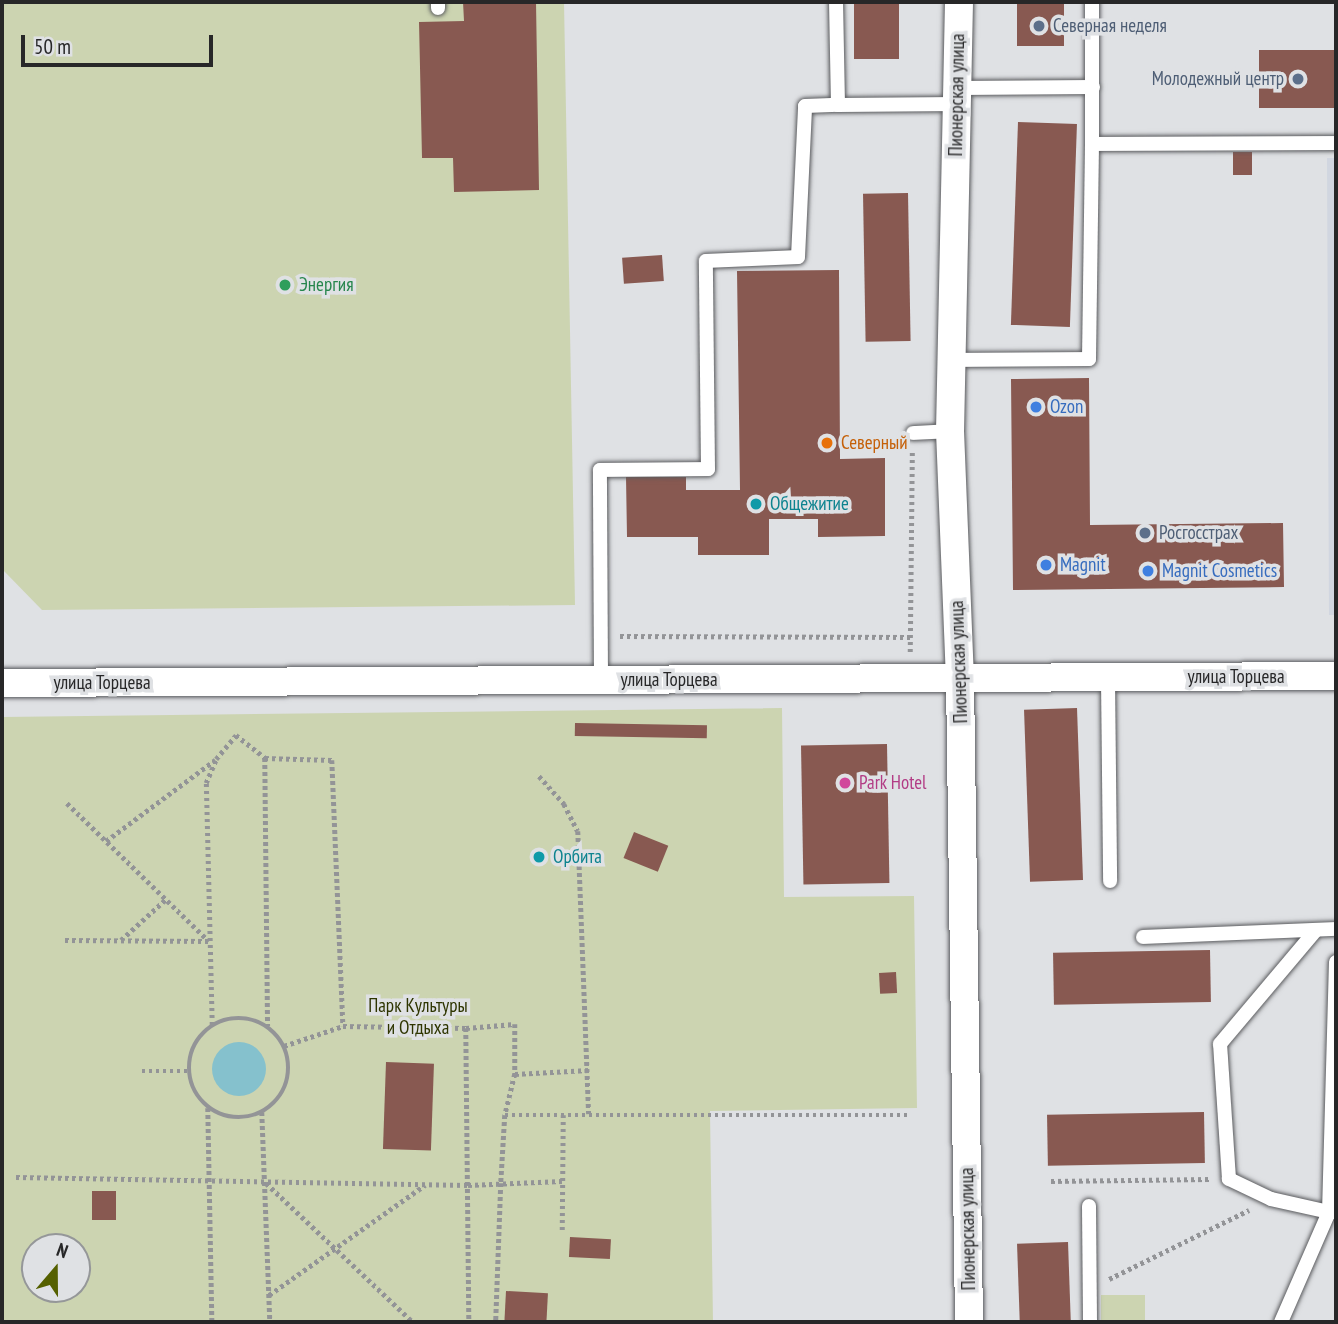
<!DOCTYPE html>
<html>
<head>
<meta charset="utf-8">
<style>
	body { margin:0 }
	#map { position:relative; width:1338px; height:1324px; overflow:hidden; background:#dfe1e4; font-family:"PT Sans Narrow",sans-serif }
	div>[style] { position:absolute }
	.built>* { inset:0; background:#d1d6e0 }
	.green>* { inset:0; background:#ccd4b1; transform-origin:0 0 }
	.water>* { inset:0; background:#85c1cd }
	.round { border-radius:50% }
	.building>* { inset:0; background:#885951; transform-origin:0 0 }
	.path>* { height:4.5px; margin-top:-2.25px; transform-origin:0; background:repeating-linear-gradient(90deg,#939497 0 3.5px,transparent 0 7px) }
	.path>.ring { margin:-2.25px; padding:0; box-sizing:content-box; background:none; border:4.5px solid #939497; border-radius:50% }
	.roads { filter:drop-shadow(0 0 2px #5a5b5e) drop-shadow(0 0 2px #5a5b5e) }
	.lane>* { height:14px; margin:-7px; padding:0 7px; transform-origin:7px; border-radius:7px; background:#fff }
	.street>* { height:28px; margin:-14px; padding:0 14px; transform-origin:14px; border-radius:14px; background:#fff }
	.dots>* { width:19px; height:19px; translate:-50% -50%; box-sizing:border-box; border:4px solid #dfe1e4; border-radius:50% }
	span { translate:-50% -50%; white-space:nowrap; text-align:center; line-height:1.15; -webkit-text-stroke:7px #dfe1e4; paint-order:stroke }
	.service-label { font-size:19px; color:#4e5e75 }
	.left { translate:0 -50%; text-align:left }
	.right { translate:-100% -50%; text-align:right }
	.street-label { font-size:19px; color:#272728 }
	.leisure-label { font-size:19px; color:#27864d }
	.shop-label { font-size:19px; color:#366cbe }
	.food-label { font-size:19px; color:#c56008 }
	.culture-label { font-size:19px; color:#0d838f }
	.hotel-label { font-size:19px; color:#b23c85 }
	.park-label { font-size:19px; color:#2e3500 }
	.frame { position:absolute; inset:0; border:4px solid #272728; pointer-events:none }
	.north { position:absolute; left:21px; top:1233px; width:70px; height:70px; box-sizing:border-box; background:#dfe1e4; border:2px solid #959799; border-radius:50%; rotate:20deg; font-size:19px; font-weight:700; line-height:28px; text-align:center; color:#272728 }
	.north::after { content:''; display:block; margin:auto; width:24px; height:32px; background:#556000; clip-path:polygon(50% 0,100% 100%,50% 72%,0 100%) }
	.scale { position:absolute; left:21px; top:35px; width:192px; height:32px; box-sizing:border-box; border:4px solid #272728; border-top:0; padding-left:9px; font-size:21px; line-height:24px; white-space:nowrap; color:#272728; -webkit-text-stroke:5px #dfe1e4; paint-order:stroke }
</style>
</head>
<body>
<div id="map">
	<div class="built">
		<i style="clip-path:polygon(1327px 158px,1336px 158px,1336px 615px,1329px 615px)"></i>
	</div>
	<div class="green">
		<i style="clip-path:polygon(2px 2px,564px 2px,575px 605px,42px 610px,2px 569px)"></i>
		<i style="clip-path:polygon(evenodd,782px 708px,784px 897px,914px 896px,917px 1108px,710px 1111px,713px 1322px,2px 1322px,2px 717px,782px 708px,35px 1247px,77px 1247px,77px 1289px,35px 1289px,35px 1247px)"></i>
		<i style="left:1101px;top:1295px;width:44px;height:27px"></i>
	</div>
	<div class="water">
		<i class="round" style="left:212px;top:1042px;width:54px;height:54px"></i>
	</div>
	<div class="building">
		<i style="clip-path:polygon(463px 2px,536px 2px,539px 190px,454px 192px,453px 158px,422px 158px,419px 22px,464px 21px)"></i>
		<i style="left:854px;top:2px;width:45px;height:57px"></i>
		<i style="left:1017px;top:2px;width:47px;height:44px"></i>
		<i style="left:1259px;top:50px;width:77px;height:58px"></i>
		<i style="left:1018px;top:122px;width:59px;height:203px;rotate:2deg"></i>
		<i style="left:1252px;top:152px;width:23px;height:19px;rotate:90deg"></i>
		<i style="left:908px;top:193px;width:148px;height:45px;rotate:89deg"></i>
		<i style="left:662px;top:255px;width:26px;height:40px;rotate:86deg"></i>
		<i style="clip-path:polygon(839px 270px,840px 459px,885px 458px,885px 536px,818px 537px,818px 519px,769px 519px,769px 555px,698px 555px,698px 537px,627px 537px,626px 477px,686px 477px,686px 490px,740px 490px,737px 271px)"></i>
		<i style="clip-path:polygon(1089px 378px,1090px 525px,1283px 523px,1284px 587px,1013px 590px,1011px 379px)"></i>
		<i style="left:1077px;top:708px;width:172px;height:53px;rotate:88deg"></i>
		<i style="left:575px;top:723px;width:132px;height:13px;rotate:1deg"></i>
		<i style="left:887px;top:744px;width:139px;height:86px;rotate:89deg"></i>
		<i style="left:634px;top:832px;width:37px;height:28px;rotate:22deg"></i>
		<i style="left:1210px;top:950px;width:52px;height:157px;rotate:89deg"></i>
		<i style="left:896px;top:972px;width:21px;height:17px;rotate:87deg"></i>
		<i style="left:386px;top:1062px;width:48px;height:87px;rotate:2deg"></i>
		<i style="left:1204px;top:1112px;width:51px;height:157px;rotate:89deg"></i>
		<i style="left:92px;top:1191px;width:24px;height:29px"></i>
		<i style="left:570px;top:1237px;width:41px;height:20px;rotate:3deg"></i>
		<i style="left:1068px;top:1242px;width:80px;height:51px;rotate:88deg"></i>
		<i style="left:506px;top:1291px;width:42px;height:31px;rotate:3deg"></i>
	</div>
	<div class="path">
		<i style="left:620px;top:636px;width:290px;rotate:0.2deg"></i>
		<i style="left:910px;top:652px;width:201px;rotate:-89.4deg"></i>
		<i style="left:265px;top:758px;width:67px;rotate:1.7deg"></i>
		<i style="left:332px;top:760px;width:266px;rotate:87.6deg"></i>
		<i style="left:539px;top:776px;width:38px;rotate:48deg"></i>
		<i style="left:564px;top:804px;width:30px;rotate:63deg"></i>
		<i style="left:578px;top:831px;width:283px;rotate:87.8deg"></i>
		<i style="left:67px;top:803px;width:198px;rotate:44.2deg"></i>
		<i style="left:106px;top:841px;width:136px;rotate:-36.6deg"></i>
		<i style="left:65px;top:940px;width:144px;rotate:0.4deg"></i>
		<i style="left:121px;top:940px;width:61px;rotate:-42.3deg"></i>
		<i class="ring" style="left:189px;top:1018px;width:95.5px;height:95.5px"></i>
		<i style="left:212px;top:1025px;width:242px;rotate:-91.4deg"></i>
		<i style="left:206px;top:783px;width:26px;rotate:-67deg"></i>
		<i style="left:216px;top:759px;width:31px;rotate:-50deg"></i>
		<i style="left:236px;top:735px;width:37px;rotate:38deg"></i>
		<i style="left:265px;top:758px;width:268px;rotate:89.4deg"></i>
		<i style="left:466px;top:1028px;width:49px;rotate:-4.7deg"></i>
		<i style="left:515px;top:1024px;width:50px;rotate:90deg"></i>
		<i style="left:515px;top:1074px;width:42px;rotate:103.7deg"></i>
		<i style="left:505px;top:1115px;width:68px;rotate:93.4deg"></i>
		<i style="left:501px;top:1183px;width:139px;rotate:92.1deg"></i>
		<i style="left:284px;top:1046px;width:62px;rotate:-18.7deg"></i>
		<i style="left:343px;top:1026px;width:123px;rotate:0.9deg"></i>
		<i style="left:466px;top:1028px;width:294px;rotate:89.4deg"></i>
		<i style="left:142px;top:1071px;width:46px"></i>
		<i style="left:515px;top:1074px;width:74px;rotate:-3.1deg"></i>
		<i style="left:208px;top:1108px;width:214px;rotate:88.9deg"></i>
		<i style="left:262px;top:1112px;width:210px;rotate:87.8deg"></i>
		<i style="left:505px;top:1115px;width:406px"></i>
		<i style="left:16px;top:1177px;width:452px;rotate:1deg"></i>
		<i style="left:468px;top:1185px;width:94px;rotate:-2.4deg"></i>
		<i style="left:1051px;top:1181px;width:159px;rotate:-0.7deg"></i>
		<i style="left:266px;top:1183px;width:202px;rotate:43.4deg"></i>
		<i style="left:562px;top:1230px;width:115px;rotate:-89.5deg"></i>
		<i style="left:1109px;top:1279px;width:156px;rotate:-26.2deg"></i>
		<i style="left:269px;top:1295px;width:191px;rotate:-35.2deg"></i>
	</div>
	<div class="roads">
		<div class="lane">
			<i style="left:438px;top:2px;width:6px;rotate:90deg"></i>
			<i style="left:1092px;top:2px;width:142px;rotate:90deg"></i>
			<i style="left:1092px;top:144px;width:244px;rotate:-0.2deg"></i>
			<i style="left:958px;top:88px;width:135px;rotate:-0.4deg"></i>
			<i style="left:838px;top:105px;width:120px;rotate:-0.5deg"></i>
			<i style="left:950px;top:360px;width:139px;rotate:-0.4deg"></i>
			<i style="left:1089px;top:359px;width:215px;rotate:-89.2deg"></i>
			<i style="left:913px;top:433px;width:37px;rotate:-3deg"></i>
			<i style="left:1108px;top:678px;width:203px;rotate:89.4deg"></i>
			<i style="left:601px;top:680px;width:210px;rotate:-90.3deg"></i>
			<i style="left:600px;top:470px;width:108px;rotate:-0.5deg"></i>
			<i style="left:708px;top:469px;width:208px;rotate:-90.6deg"></i>
			<i style="left:706px;top:261px;width:92px;rotate:-2.5deg"></i>
			<i style="left:798px;top:257px;width:151px;rotate:-87.3deg"></i>
			<i style="left:805px;top:106px;width:33px;rotate:-2deg"></i>
			<i style="left:838px;top:105px;width:103px;rotate:-91.1deg"></i>
			<i style="left:1143px;top:937px;width:193px;rotate:-2.4deg"></i>
			<i style="left:1336px;top:962px;width:250px;rotate:91.6deg"></i>
			<i style="left:1329px;top:1212px;width:7px"></i>
			<i style="left:1089px;top:1206px;width:116px;rotate:89.5deg"></i>
			<i style="left:1281px;top:1322px;width:120px;rotate:-66.4deg"></i>
			<i style="left:1329px;top:1212px;width:59px;rotate:-167.4deg"></i>
			<i style="left:1271px;top:1199px;width:47px;rotate:-154.5deg"></i>
			<i style="left:1229px;top:1179px;width:135px;rotate:-93.8deg"></i>
			<i style="left:1220px;top:1044px;width:148px;rotate:-49.9deg"></i>
		</div>
		<div class="street">
			<i style="left:959px;top:2px;width:429px;rotate:91.2deg"></i>
			<i style="left:950px;top:431px;width:247px;rotate:87.7deg"></i>
			<i style="left:960px;top:678px;width:644px;rotate:89.2deg"></i>
			<i style="left:2px;top:683px;width:1334px;rotate:-0.3deg"></i>
		</div>
	</div>
	<div class="dots">
		<i style="left:1039px;top:26px;background:#5c6f8a"></i>
		<i style="left:1298px;top:79px;background:#5c6f8a"></i>
		<i style="left:285px;top:285px;background:#2e9e5b"></i>
		<i style="left:1036px;top:407px;background:#3f7fe0"></i>
		<i style="left:827px;top:443px;background:#e8710a"></i>
		<i style="left:756px;top:504px;background:#0f9aa8"></i>
		<i style="left:1145px;top:533px;background:#5c6f8a"></i>
		<i style="left:1046px;top:565px;background:#3f7fe0"></i>
		<i style="left:1148px;top:571px;background:#3f7fe0"></i>
		<i style="left:845px;top:783px;background:#d1479c"></i>
		<i style="left:539px;top:857px;background:#0f9aa8"></i>
	</div>
	<div class="service-label">
		<span class="left" style="left:1053px;top:26px">Северная неделя</span>
		<span class="right" style="left:1284px;top:79px">Молодежный центр</span>
		<span class="left" style="left:1159px;top:533px">Росгосстрах</span>
	</div>
	<div class="street-label">
		<span style="left:957px;top:95px;rotate:-89deg">Пионерская улица</span>
		<span style="left:959px;top:662px;rotate:-92deg">Пионерская улица</span>
		<span style="left:1236px;top:677px">улица Торцева</span>
		<span style="left:669px;top:680px">улица Торцева</span>
		<span style="left:102px;top:683px">улица Торцева</span>
		<span style="left:968px;top:1229px;rotate:-91deg">Пионерская улица</span>
	</div>
	<div class="leisure-label">
		<span class="left" style="left:299px;top:285px">Энергия</span>
	</div>
	<div class="shop-label">
		<span class="left" style="left:1050px;top:407px">Ozon</span>
		<span class="left" style="left:1060px;top:565px">Magnit</span>
		<span class="left" style="left:1162px;top:571px">Magnit Cosmetics</span>
	</div>
	<div class="food-label">
		<span class="left" style="left:841px;top:443px">Северный</span>
	</div>
	<div class="culture-label">
		<span class="left" style="left:770px;top:504px">Общежитие</span>
		<span class="left" style="left:553px;top:857px">Орбита</span>
	</div>
	<div class="hotel-label">
		<span class="left" style="left:859px;top:783px">Park Hotel</span>
	</div>
	<div class="park-label">
		<span style="left:418px;top:1017px">Парк Культуры<br>и Отдыха</span>
	</div>
	<div class="frame"></div>
	<div class="north">N</div>
	<div class="scale">50 m</div>
</div>
</body>
</html>
